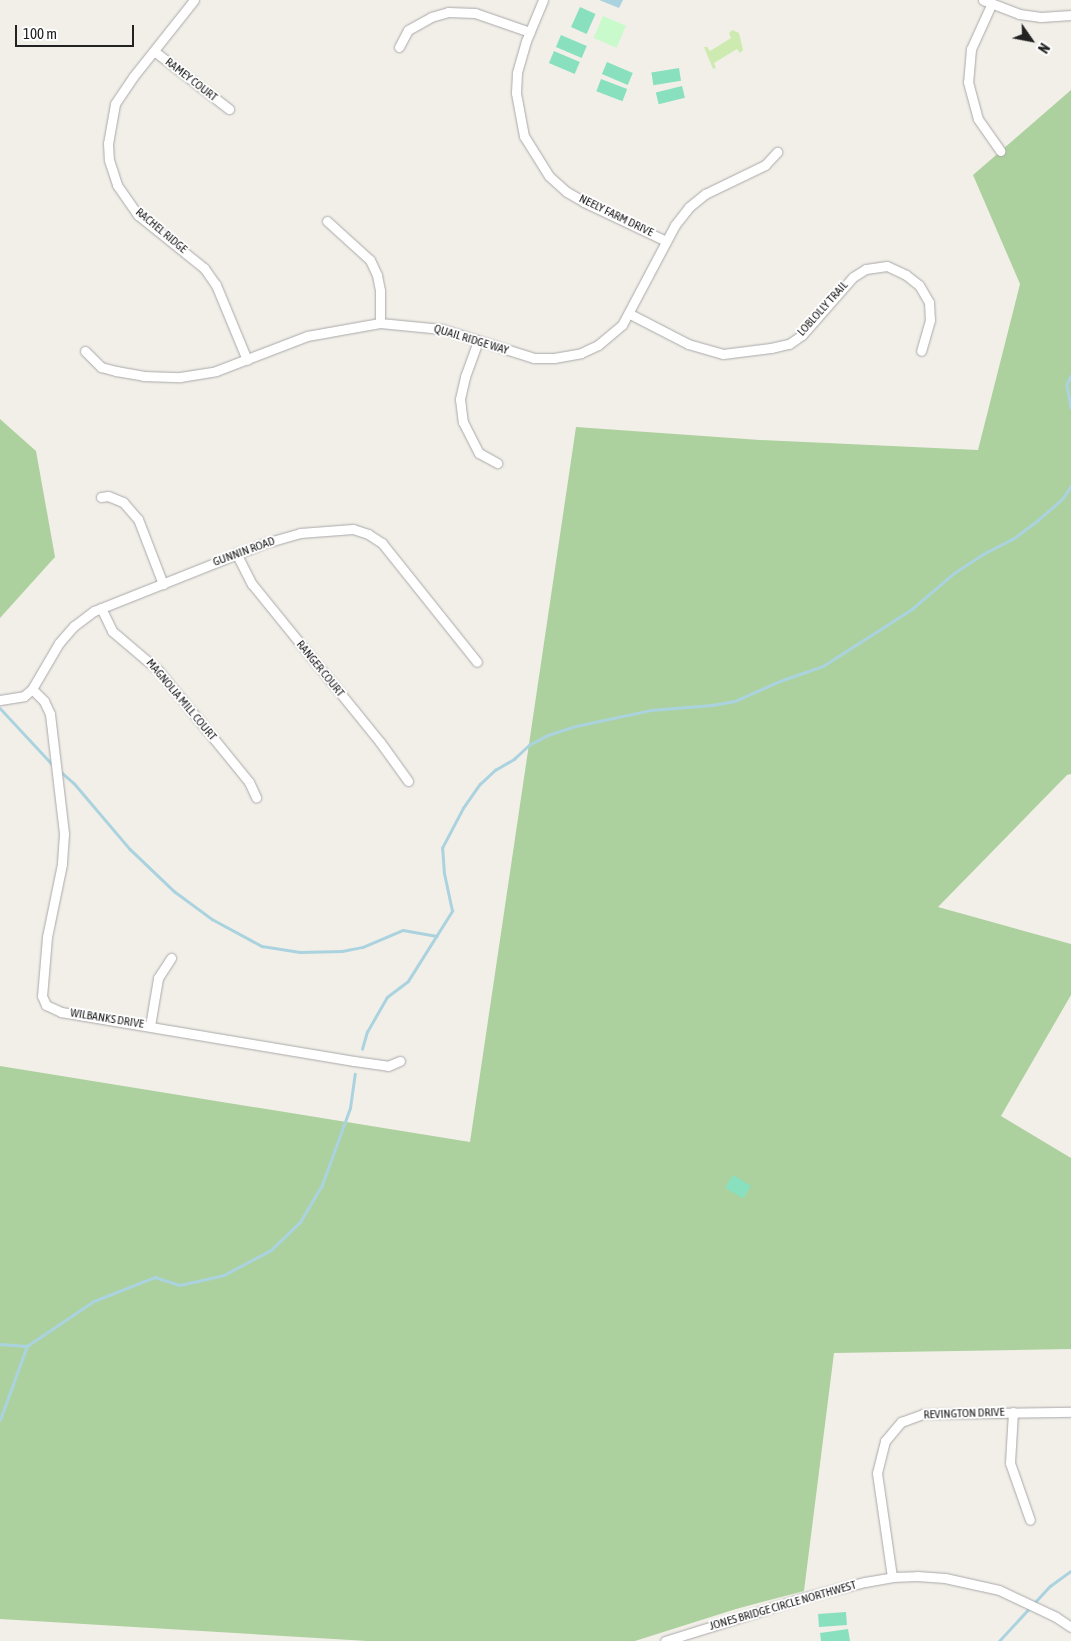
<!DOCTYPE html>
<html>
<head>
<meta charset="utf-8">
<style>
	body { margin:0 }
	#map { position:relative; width:1071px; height:1641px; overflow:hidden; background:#f2efe9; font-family:"Asap Condensed",sans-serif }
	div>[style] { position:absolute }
	.grass>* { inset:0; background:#cdebb0 }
	.forest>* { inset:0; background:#add19e }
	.park>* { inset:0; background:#c8facc; transform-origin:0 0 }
	.pitch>* { inset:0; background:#88e0be; transform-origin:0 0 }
	.water>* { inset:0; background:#aad3df }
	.stream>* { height:2.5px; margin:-1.25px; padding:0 1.25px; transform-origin:1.25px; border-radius:1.25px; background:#aad3df }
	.roads { filter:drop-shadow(0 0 1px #a9a9a9) drop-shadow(0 0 1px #a9a9a9) }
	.minor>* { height:9px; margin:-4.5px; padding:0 4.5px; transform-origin:4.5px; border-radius:4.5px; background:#fff }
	span { translate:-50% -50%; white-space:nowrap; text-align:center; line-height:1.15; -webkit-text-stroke:4px #fff; paint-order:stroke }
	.street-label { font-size:12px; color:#222 }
	.north { position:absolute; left:1006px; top:15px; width:50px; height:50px; -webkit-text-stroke:4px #fff; paint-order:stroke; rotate:123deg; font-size:14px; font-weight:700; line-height:20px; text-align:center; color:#222 }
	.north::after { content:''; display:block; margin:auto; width:18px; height:22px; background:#222; clip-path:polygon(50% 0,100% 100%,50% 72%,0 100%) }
	.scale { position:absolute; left:15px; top:25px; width:119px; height:22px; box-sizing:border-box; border:2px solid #222; border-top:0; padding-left:6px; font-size:15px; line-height:18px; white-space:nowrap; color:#222; -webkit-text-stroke:4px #fff; paint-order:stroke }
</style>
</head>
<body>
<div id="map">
	<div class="grass">
		<i style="clip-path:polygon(732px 30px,739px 33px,743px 50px,740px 53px,737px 49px,714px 63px,716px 68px,713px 69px,704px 47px,707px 47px,710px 51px,731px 38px,729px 33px)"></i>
	</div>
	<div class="forest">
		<i style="clip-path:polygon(1071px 90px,1071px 774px,1067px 775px,938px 907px,1071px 944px,1071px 995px,1001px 1116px,1071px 1158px,1071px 1349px,834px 1353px,804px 1591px,736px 1609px,635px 1641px,367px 1641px,0 1619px,0 1066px,470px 1142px,576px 427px,760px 440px,978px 450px,1020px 284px,973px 175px)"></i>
		<i style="clip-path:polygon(0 419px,36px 451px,55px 557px,0 618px)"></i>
	</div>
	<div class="park">
		<i style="left:603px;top:16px;width:25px;height:24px;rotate:23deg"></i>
	</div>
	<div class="pitch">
		<i style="left:580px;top:7px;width:17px;height:22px;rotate:24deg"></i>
		<i style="left:561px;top:35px;width:28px;height:13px;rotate:23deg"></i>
		<i style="left:554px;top:51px;width:28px;height:13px;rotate:23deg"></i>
		<i style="left:607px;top:62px;width:28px;height:13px;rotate:23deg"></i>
		<i style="left:679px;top:68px;width:13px;height:28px;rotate:81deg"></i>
		<i style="left:601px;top:79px;width:28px;height:13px;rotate:21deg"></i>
		<i style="left:682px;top:86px;width:12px;height:27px;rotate:76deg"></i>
		<i style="left:733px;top:1175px;width:21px;height:15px;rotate:31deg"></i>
		<i style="left:846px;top:1612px;width:13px;height:28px;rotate:86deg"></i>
		<i style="clip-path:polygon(848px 1629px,850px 1641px,821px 1641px,820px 1633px)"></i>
	</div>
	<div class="water">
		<i style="clip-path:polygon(599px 0,623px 0,619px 8px)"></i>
	</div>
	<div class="stream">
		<i style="left:1071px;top:376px;width:10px;rotate:114deg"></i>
		<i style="left:1067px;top:385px;width:23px;rotate:80deg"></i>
		<i style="left:0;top:708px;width:76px;rotate:47.1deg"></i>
		<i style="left:60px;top:771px;width:18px;rotate:41deg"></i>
		<i style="left:74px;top:783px;width:87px;rotate:49.7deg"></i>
		<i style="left:130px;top:849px;width:61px;rotate:43.7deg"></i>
		<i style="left:174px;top:891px;width:47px;rotate:36.4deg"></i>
		<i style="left:212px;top:919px;width:57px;rotate:28.4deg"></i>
		<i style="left:262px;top:946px;width:38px;rotate:9deg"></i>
		<i style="left:300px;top:952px;width:42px;rotate:-1.4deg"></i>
		<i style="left:342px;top:951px;width:21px;rotate:-11deg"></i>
		<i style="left:363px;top:947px;width:43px;rotate:-23deg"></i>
		<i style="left:403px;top:930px;width:34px;rotate:10deg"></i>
		<i style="left:362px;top:1049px;width:18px;rotate:-74deg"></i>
		<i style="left:367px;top:1032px;width:40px;rotate:-60.3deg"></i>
		<i style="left:387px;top:997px;width:26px;rotate:-37deg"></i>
		<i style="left:408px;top:981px;width:83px;rotate:-57.8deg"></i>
		<i style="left:452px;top:911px;width:38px;rotate:-102deg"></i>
		<i style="left:444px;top:874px;width:26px;rotate:-94deg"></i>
		<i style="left:442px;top:848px;width:45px;rotate:-62.3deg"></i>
		<i style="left:463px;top:808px;width:29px;rotate:-55deg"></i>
		<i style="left:480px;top:784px;width:21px;rotate:-43deg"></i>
		<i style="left:495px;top:770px;width:22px;rotate:-30deg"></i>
		<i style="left:514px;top:759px;width:21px;rotate:-43deg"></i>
		<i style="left:529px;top:745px;width:21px;rotate:-28deg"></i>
		<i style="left:548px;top:735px;width:29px;rotate:-18deg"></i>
		<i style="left:576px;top:726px;width:77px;rotate:-12deg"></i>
		<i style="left:651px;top:710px;width:61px;rotate:-4.7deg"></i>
		<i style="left:712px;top:705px;width:23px;rotate:-10deg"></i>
		<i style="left:735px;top:701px;width:49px;rotate:-24deg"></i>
		<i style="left:780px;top:681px;width:46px;rotate:-19.2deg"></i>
		<i style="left:823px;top:666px;width:106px;rotate:-32.6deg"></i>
		<i style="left:912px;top:609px;width:55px;rotate:-40.6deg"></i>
		<i style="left:954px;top:573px;width:37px;rotate:-33deg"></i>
		<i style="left:985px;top:553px;width:31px;rotate:-27deg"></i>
		<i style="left:1013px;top:539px;width:31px;rotate:-37deg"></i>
		<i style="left:1038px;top:520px;width:32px;rotate:-41deg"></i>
		<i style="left:1062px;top:499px;width:16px;rotate:-55deg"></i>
		<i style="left:0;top:1344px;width:27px;rotate:4deg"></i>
		<i style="left:0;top:1420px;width:79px;rotate:-70deg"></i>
		<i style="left:27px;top:1346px;width:81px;rotate:-33.9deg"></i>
		<i style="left:94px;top:1301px;width:66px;rotate:-21.5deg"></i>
		<i style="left:155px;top:1277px;width:26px;rotate:18deg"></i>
		<i style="left:180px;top:1285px;width:45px;rotate:-12.8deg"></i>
		<i style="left:224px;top:1275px;width:53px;rotate:-28deg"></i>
		<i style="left:271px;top:1250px;width:40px;rotate:-44deg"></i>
		<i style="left:300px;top:1222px;width:43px;rotate:-59.3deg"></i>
		<i style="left:322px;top:1185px;width:82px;rotate:-70deg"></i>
		<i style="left:350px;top:1108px;width:34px;rotate:-82deg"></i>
		<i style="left:999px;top:1641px;width:75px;rotate:-47.2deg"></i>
		<i style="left:1050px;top:1586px;width:26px;rotate:-36deg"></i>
	</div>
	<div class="roads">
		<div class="minor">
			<i style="left:194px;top:0;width:98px;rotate:128.4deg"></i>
			<i style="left:133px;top:77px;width:32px;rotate:124deg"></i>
			<i style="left:115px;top:104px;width:40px;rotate:100deg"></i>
			<i style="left:108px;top:143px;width:17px;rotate:87deg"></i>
			<i style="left:109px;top:160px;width:26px;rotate:72deg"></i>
			<i style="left:117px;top:185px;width:37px;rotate:55deg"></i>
			<i style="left:138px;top:215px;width:85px;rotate:38.8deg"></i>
			<i style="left:204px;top:268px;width:21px;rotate:55deg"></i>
			<i style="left:216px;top:285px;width:81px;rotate:67.5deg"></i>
			<i style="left:543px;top:0;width:44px;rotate:112.5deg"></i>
			<i style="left:526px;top:41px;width:33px;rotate:106deg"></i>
			<i style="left:517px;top:73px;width:20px;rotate:93deg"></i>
			<i style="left:516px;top:93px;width:44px;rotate:79.5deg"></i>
			<i style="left:524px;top:136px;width:47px;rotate:58deg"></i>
			<i style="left:549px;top:176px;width:24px;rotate:42deg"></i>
			<i style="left:567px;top:192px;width:20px;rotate:30deg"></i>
			<i style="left:584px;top:202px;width:91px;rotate:25.4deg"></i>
			<i style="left:983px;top:0;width:39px;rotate:21deg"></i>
			<i style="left:1019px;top:14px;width:22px;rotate:8deg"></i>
			<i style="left:1041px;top:17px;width:30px;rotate:-4deg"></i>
			<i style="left:991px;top:5px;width:48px;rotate:114.4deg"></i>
			<i style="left:971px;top:49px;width:33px;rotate:95deg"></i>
			<i style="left:968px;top:82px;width:38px;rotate:75deg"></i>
			<i style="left:978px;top:119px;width:39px;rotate:55deg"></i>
			<i style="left:399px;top:47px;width:19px;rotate:-62deg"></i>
			<i style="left:408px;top:30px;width:26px;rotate:-29deg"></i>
			<i style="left:431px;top:17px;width:18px;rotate:-16deg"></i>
			<i style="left:448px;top:12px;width:27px;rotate:2deg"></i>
			<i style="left:475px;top:13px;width:58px;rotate:19.1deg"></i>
			<i style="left:154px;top:51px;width:95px;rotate:37.7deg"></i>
			<i style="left:327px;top:221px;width:58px;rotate:42.2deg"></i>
			<i style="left:370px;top:260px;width:17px;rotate:65deg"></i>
			<i style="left:377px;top:275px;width:16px;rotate:79deg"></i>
			<i style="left:380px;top:291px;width:32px;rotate:90deg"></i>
			<i style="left:630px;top:314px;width:65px;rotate:27.3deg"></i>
			<i style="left:688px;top:344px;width:36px;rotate:16deg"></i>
			<i style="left:723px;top:354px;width:48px;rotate:-7.1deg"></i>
			<i style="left:771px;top:348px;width:18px;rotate:-13deg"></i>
			<i style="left:789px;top:344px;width:16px;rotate:-35deg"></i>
			<i style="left:802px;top:335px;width:77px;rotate:-48.7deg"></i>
			<i style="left:853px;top:277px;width:15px;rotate:-32deg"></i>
			<i style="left:866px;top:269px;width:21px;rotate:-8deg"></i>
			<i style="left:887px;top:266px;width:21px;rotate:25deg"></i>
			<i style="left:906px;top:275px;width:16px;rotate:38deg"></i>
			<i style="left:919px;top:285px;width:20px;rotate:60deg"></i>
			<i style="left:929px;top:302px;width:18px;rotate:87deg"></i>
			<i style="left:930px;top:320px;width:32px;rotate:106deg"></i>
			<i style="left:478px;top:341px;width:38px;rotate:110deg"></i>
			<i style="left:465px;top:377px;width:23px;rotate:103deg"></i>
			<i style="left:460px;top:399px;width:23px;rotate:83deg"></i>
			<i style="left:463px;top:422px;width:35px;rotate:63deg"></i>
			<i style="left:479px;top:453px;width:21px;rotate:29deg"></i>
			<i style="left:85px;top:351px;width:23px;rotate:45deg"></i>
			<i style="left:101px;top:367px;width:16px;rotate:15deg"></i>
			<i style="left:116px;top:371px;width:27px;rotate:10deg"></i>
			<i style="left:143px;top:376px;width:37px;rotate:2deg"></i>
			<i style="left:180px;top:377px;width:36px;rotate:-9deg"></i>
			<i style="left:216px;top:371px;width:97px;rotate:-21deg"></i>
			<i style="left:307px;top:336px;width:74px;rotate:-10.1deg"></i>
			<i style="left:380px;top:323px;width:62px;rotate:5.5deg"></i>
			<i style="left:442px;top:329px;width:96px;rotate:17.5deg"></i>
			<i style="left:534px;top:358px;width:20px"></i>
			<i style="left:554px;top:358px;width:27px;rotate:-10deg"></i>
			<i style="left:581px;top:353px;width:19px;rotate:-25deg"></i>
			<i style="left:598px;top:345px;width:31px;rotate:-40deg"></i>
			<i style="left:622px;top:325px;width:113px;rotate:-62.1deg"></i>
			<i style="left:675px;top:225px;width:23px;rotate:-52deg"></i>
			<i style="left:689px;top:207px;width:21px;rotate:-39deg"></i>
			<i style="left:705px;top:194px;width:67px;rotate:-25.8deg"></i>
			<i style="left:765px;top:165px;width:18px;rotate:-47deg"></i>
			<i style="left:101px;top:497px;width:7px;rotate:-8deg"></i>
			<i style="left:108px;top:496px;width:16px;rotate:22deg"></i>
			<i style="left:123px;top:502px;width:23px;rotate:49deg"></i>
			<i style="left:138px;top:519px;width:70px;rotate:69deg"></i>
			<i style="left:236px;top:553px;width:35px;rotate:63deg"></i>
			<i style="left:252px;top:584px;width:203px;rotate:51deg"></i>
			<i style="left:380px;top:742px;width:48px;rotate:54.3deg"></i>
			<i style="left:101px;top:608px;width:25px;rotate:64deg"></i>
			<i style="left:112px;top:631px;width:60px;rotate:40.3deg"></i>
			<i style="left:158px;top:670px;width:144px;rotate:50.9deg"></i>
			<i style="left:249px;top:782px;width:17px;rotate:65deg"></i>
			<i style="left:32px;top:689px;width:17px;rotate:45deg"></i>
			<i style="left:44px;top:701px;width:14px;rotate:65deg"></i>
			<i style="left:50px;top:714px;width:121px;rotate:83.3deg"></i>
			<i style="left:64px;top:834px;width:30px;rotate:94deg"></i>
			<i style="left:62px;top:864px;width:75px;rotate:101.6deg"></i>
			<i style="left:47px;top:937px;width:59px;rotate:94.8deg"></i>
			<i style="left:42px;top:996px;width:10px;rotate:66deg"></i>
			<i style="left:46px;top:1005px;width:17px;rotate:25deg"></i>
			<i style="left:61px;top:1012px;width:297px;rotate:9.5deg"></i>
			<i style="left:354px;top:1061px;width:34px;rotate:8deg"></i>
			<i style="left:388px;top:1066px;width:13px;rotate:-23deg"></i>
			<i style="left:0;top:700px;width:24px;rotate:-9deg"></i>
			<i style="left:24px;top:696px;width:11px;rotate:-41deg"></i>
			<i style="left:32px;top:689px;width:53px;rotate:-59.6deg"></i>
			<i style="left:59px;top:643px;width:23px;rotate:-49deg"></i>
			<i style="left:74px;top:626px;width:25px;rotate:-37deg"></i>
			<i style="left:94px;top:611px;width:181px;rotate:-21.7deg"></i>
			<i style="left:262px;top:544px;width:40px;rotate:-16deg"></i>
			<i style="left:300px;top:533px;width:53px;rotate:-4.3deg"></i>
			<i style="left:353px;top:529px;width:16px;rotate:18deg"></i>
			<i style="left:368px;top:534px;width:17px;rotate:33deg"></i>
			<i style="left:382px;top:543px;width:152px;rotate:51.4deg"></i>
			<i style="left:150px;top:1026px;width:49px;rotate:-80.5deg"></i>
			<i style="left:158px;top:978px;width:24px;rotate:-57deg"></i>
			<i style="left:1013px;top:1412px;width:51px;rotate:93.4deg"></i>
			<i style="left:1010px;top:1463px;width:60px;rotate:70.7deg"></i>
			<i style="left:892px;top:1577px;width:105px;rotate:-98.2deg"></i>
			<i style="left:877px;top:1473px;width:33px;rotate:-76deg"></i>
			<i style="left:885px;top:1441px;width:25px;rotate:-50deg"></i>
			<i style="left:901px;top:1422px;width:23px;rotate:-20deg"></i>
			<i style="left:923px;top:1414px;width:148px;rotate:-0.8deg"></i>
			<i style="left:665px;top:1641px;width:144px;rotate:-17.4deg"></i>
			<i style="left:802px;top:1598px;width:65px;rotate:-14.3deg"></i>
			<i style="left:865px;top:1582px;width:27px;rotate:-10deg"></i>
			<i style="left:892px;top:1577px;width:25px;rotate:-2deg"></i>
			<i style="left:917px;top:1576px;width:28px;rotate:4deg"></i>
			<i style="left:945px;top:1578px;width:55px;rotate:12.5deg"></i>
			<i style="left:999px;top:1590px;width:63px;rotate:25.3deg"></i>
			<i style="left:1056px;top:1617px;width:18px;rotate:34deg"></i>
		</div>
	</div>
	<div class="street-label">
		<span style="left:191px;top:80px;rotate:38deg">RAMEY COURT</span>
		<span style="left:616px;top:216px;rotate:26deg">NEELY FARM DRIVE</span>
		<span style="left:161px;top:231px;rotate:40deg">RACHEL RIDGE</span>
		<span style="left:823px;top:309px;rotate:-48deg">LOBLOLLY TRAIL</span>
		<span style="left:471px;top:340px;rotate:17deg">QUAIL RIDGE WAY</span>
		<span style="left:244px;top:552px;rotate:-20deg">GUNNIN ROAD</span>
		<span style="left:320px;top:669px;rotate:51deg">RANGER COURT</span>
		<span style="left:181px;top:700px;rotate:50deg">MAGNOLIA MILL COURT</span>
		<span style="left:107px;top:1019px;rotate:9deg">WILBANKS DRIVE</span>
		<span style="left:964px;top:1414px;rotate:-2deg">REVINGTON DRIVE</span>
		<span style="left:783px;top:1606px;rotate:-16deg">JONES BRIDGE CIRCLE NORTHWEST</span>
	</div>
	<div class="north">N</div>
	<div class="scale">100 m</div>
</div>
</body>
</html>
